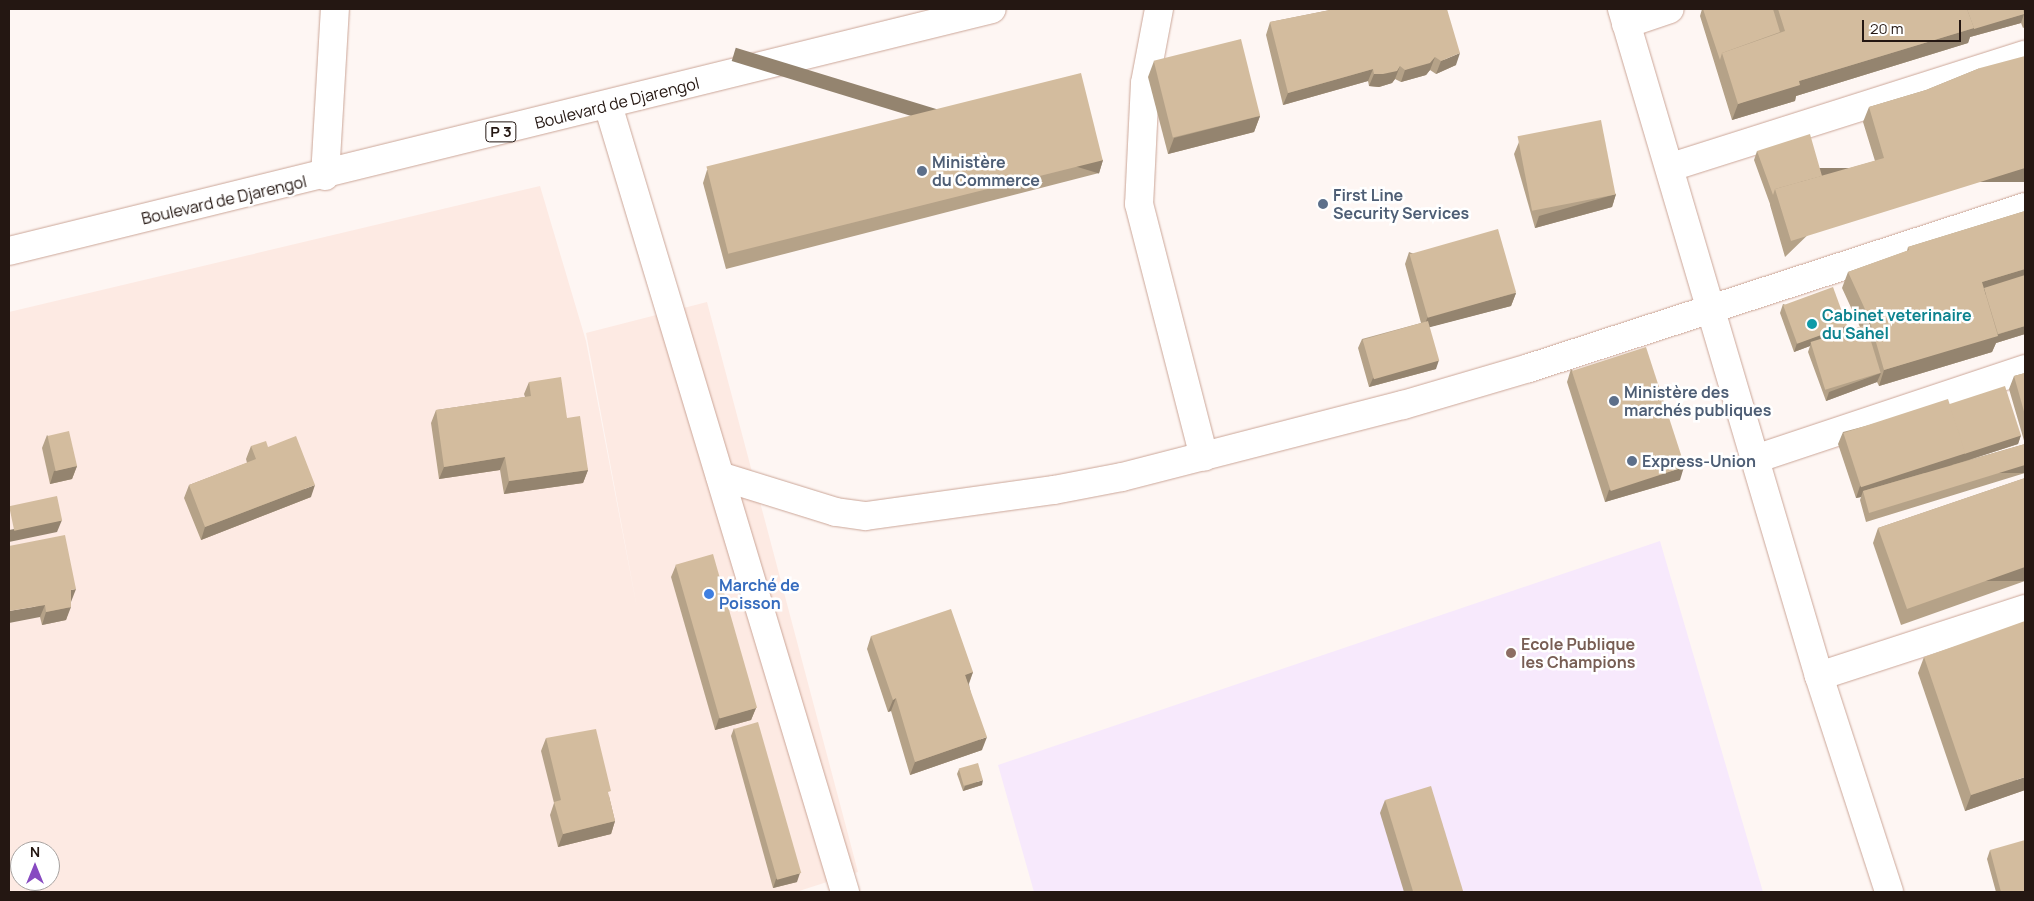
<!DOCTYPE html>
<html>
<head>
<meta charset="utf-8">
<style>
	body { margin:0 }
	#map { position:relative; width:2034px; height:901px; overflow:hidden; background:#fef6f3; font-family:Manrope,sans-serif }
	div>[style] { position:absolute }
	.built>* { inset:0; background:#fdeae3 }
	.education>* { inset:0; background:#f7e9fc }
	.roads { filter:drop-shadow(0 0 1px #cba698) drop-shadow(0 0 1px #cba698) }
	.minor>* { height:28px; margin:-14px; padding:0 14px; transform-origin:14px; border-radius:14px; background:#fff }
	.major>* { height:28px; margin:-14px; padding:0 14px; transform-origin:14px; border-radius:14px; background:#fff }
	.wall>* { inset:0; background:#b5a288 }
	.shaded-wall>* { inset:0; background:#94846f; transform-origin:0 0 }
	.building>* { inset:0; background:#d3bc9e; transform-origin:0 0 }
	.dots>* { width:14px; height:14px; translate:-50% -50%; box-sizing:border-box; border:2px solid #fff; border-radius:50% }
	span { translate:-50% -50%; white-space:nowrap; text-align:center; line-height:1.15; -webkit-text-stroke:5px #fff; paint-order:stroke }
	.shield-label span { padding:1px 4px; background:#fff; border:1px solid; border-radius:4px; -webkit-text-stroke-width:0 }
	.shield-label { font-size:15px; color:#241712; font-weight:700 }
	.street-label { font-size:16px; color:#241712 }
	.service-label { font-size:16px; color:#4e5e75; font-weight:700 }
	.left { translate:0 -50%; text-align:left }
	.culture-label { font-size:16px; color:#0d838f; font-weight:700 }
	.shop-label { font-size:16px; color:#366cbe; font-weight:700 }
	.education-label { font-size:16px; color:#785e54; font-weight:700 }
	.frame { position:absolute; inset:0; border:10px solid #241712; pointer-events:none }
	.north { position:absolute; left:10px; top:841px; width:50px; height:50px; box-sizing:border-box; background:#fff; border:1px solid #a7a2a0; border-radius:50%; rotate:0deg; font-size:14px; font-weight:700; line-height:20px; text-align:center; color:#241712 }
	.north::after { content:''; display:block; margin:auto; width:18px; height:22px; background:#874ac1; clip-path:polygon(50% 0,100% 100%,50% 72%,0 100%) }
	.scale { position:absolute; left:1862px; top:20px; width:99px; height:22px; box-sizing:border-box; border:2px solid #241712; border-top:0; padding-left:6px; font-size:15px; line-height:18px; white-space:nowrap; color:#241712; -webkit-text-stroke:4px #fff; paint-order:stroke }
</style>
</head>
<body>
<div id="map">
	<div class="built">
		<i style="clip-path:polygon(evenodd,540px 186px,586px 341px,637px 608px,586px 333px,707px 302px,858px 872px,796px 892px,9px 892px,9px 312px,540px 186px,20px 851px,50px 851px,50px 881px,20px 881px,20px 851px)"></i>
	</div>
	<div class="education">
		<i style="clip-path:polygon(1660px 541px,1763px 892px,1034px 892px,998px 765px)"></i>
	</div>
	<div class="roads">
		<div class="minor">
			<i style="left:1159px;top:9px;width:75px;rotate:100.7deg"></i>
			<i style="left:1145px;top:83px;width:121px;rotate:92.8deg"></i>
			<i style="left:1139px;top:204px;width:261px;rotate:75.6deg"></i>
			<i style="left:1622px;top:9px;width:695px;rotate:73.55deg"></i>
			<i style="left:1819px;top:676px;width:227px;rotate:72deg"></i>
			<i style="left:1626px;top:24px;width:46px;rotate:-18.8deg"></i>
			<i style="left:608px;top:105px;width:822px;rotate:73.24deg"></i>
			<i style="left:1671px;top:167px;width:371px;rotate:-17.6deg"></i>
			<i style="left:325px;top:176px;width:167px;rotate:-86.6deg"></i>
			<i style="left:1755px;top:459px;width:285px;rotate:-18.4deg"></i>
			<i style="left:720px;top:476px;width:121px;rotate:17.2deg"></i>
			<i style="left:836px;top:512px;width:30px;rotate:8deg"></i>
			<i style="left:866px;top:516px;width:190px;rotate:-7.9deg"></i>
			<i style="left:1054px;top:490px;width:69px;rotate:-10.8deg"></i>
			<i style="left:1122px;top:477px;width:290px;rotate:-14.4deg"></i>
			<i style="left:1403px;top:405px;width:131px;rotate:-16.4deg"></i>
			<i style="left:1529px;top:368px;width:521px;rotate:-17.98deg"></i>
			<i style="left:1819px;top:676px;width:217px;rotate:-18deg"></i>
		</div>
		<div class="major">
			<i style="left:9px;top:251px;width:1012px;rotate:-13.83deg"></i>
		</div>
	</div>
	<div class="wall">
		<i style="clip-path:polygon(1335px 9px,1456px 65px,1436px 74px,1430px 70px,1426px 75px,1401px 82px,1395px 79px,1392px 83px,1379px 87px,1369px 86px,1368px 81px,1283px 105px,1266px 35px,1270px 22px)"></i>
		<i style="clip-path:polygon(1702px 9px,2025px 9px,2025px 27px,2023px 28px,2021px 23px,1970px 37px,1968px 43px,1796px 96px,1795px 101px,1732px 120px,1700px 16px)"></i>
		<i style="clip-path:polygon(1154px 61px,1260px 116px,1254px 132px,1168px 154px,1148px 77px)"></i>
		<i style="clip-path:polygon(1980px 68px,1785px 257px,1770px 205px,1770px 204px,1754px 160px,1757px 151px,1822px 176px,1875px 161px,1863px 122px,1869px 107px,1926px 90px)"></i>
		<i style="clip-path:polygon(1519px 142px,1616px 194px,1612px 207px,1535px 228px,1514px 154px)"></i>
		<i style="clip-path:polygon(1103px 160px,1099px 173px,726px 269px,703px 183px,707px 170px)"></i>
		<i style="clip-path:polygon(2025px 211px,2025px 334px,1996px 343px,1992px 352px,1879px 386px,1877px 382px,1826px 401px,1808px 352px,1810px 346px,1794px 352px,1780px 313px,1783px 304px,1847px 326px,1845px 332px,1860px 327px,1842px 288px,1848px 272px,1907px 251px,1908px 247px)"></i>
		<i style="clip-path:polygon(1409px 252px,1516px 293px,1511px 306px,1429px 327px,1436px 369px,1369px 387px,1358px 348px,1362px 339px,1421px 323px,1405px 264px)"></i>
		<i style="clip-path:polygon(1571px 369px,1680px 480px,1605px 502px,1567px 382px)"></i>
		<i style="clip-path:polygon(2025px 373px,2025px 473px,1866px 522px,1860px 500px,1861px 497px,1856px 498px,1838px 444px,1843px 432px,1949px 404px,2021px 435px,2018px 444px,1969px 460px,2025px 444px,2009px 389px,2014px 376px)"></i>
		<i style="clip-path:polygon(529px 382px,567px 418px,588px 470px,583px 483px,504px 494px,500px 470px,439px 479px,431px 423px,436px 410px,525px 397px,524px 394px)"></i>
		<i style="clip-path:polygon(47px 435px,77px 466px,72px 479px,50px 484px,42px 448px)"></i>
		<i style="clip-path:polygon(251px 446px,268px 447px,311px 497px,201px 540px,184px 498px,189px 485px,247px 463px,246px 459px)"></i>
		<i style="clip-path:polygon(2025px 478px,2025px 581px,1901px 625px,1873px 543px,1878px 528px)"></i>
		<i style="clip-path:polygon(9px 546px,71px 602px,66px 620px,42px 625px,40px 617px)"></i>
		<i style="clip-path:polygon(676px 565px,756px 708px,751px 720px,715px 730px,671px 577px)"></i>
		<i style="clip-path:polygon(871px 636px,973px 672px,969px 684px,982px 750px,910px 775px,891px 711px,888px 712px,867px 649px)"></i>
		<i style="clip-path:polygon(1924px 657px,2025px 790px,1965px 811px,1918px 673px)"></i>
		<i style="clip-path:polygon(734px 728px,797px 882px,773px 888px,731px 736px)"></i>
		<i style="clip-path:polygon(546px 738px,609px 796px,615px 821px,611px 834px,558px 847px,550px 815px,554px 803px,541px 751px)"></i>
		<i style="clip-path:polygon(959px 769px,982px 785px,963px 791px,957px 774px)"></i>
		<i style="clip-path:polygon(1385px 800px,1463px 892px,1404px 892px,1380px 813px)"></i>
		<i style="clip-path:polygon(1990px 850px,2025px 892px,1996px 892px,1987px 859px)"></i>
	</div>
	<div class="shaded-wall">
		<i style="clip-path:polygon(2024px 14px,2021px 23px,1970px 37px,1968px 43px,1796px 96px,1795px 101px,1732px 120px,1738px 104px,1799px 81px,1974px 28px)"></i>
		<i style="clip-path:polygon(1460px 53px,1456px 65px,1436px 74px,1441px 61px)"></i>
		<i style="clip-path:polygon(1435px 57px,1430px 70px,1426px 75px,1401px 82px,1405px 70px)"></i>
		<i style="clip-path:polygon(1400px 66px,1395px 79px,1392px 83px,1379px 87px,1369px 86px,1374px 74px)"></i>
		<i style="clip-path:polygon(1373px 69px,1368px 81px,1283px 105px,1288px 93px)"></i>
		<i style="clip-path:polygon(1260px 116px,1254px 132px,1168px 154px,1174px 138px)"></i>
		<i style="left:1103px;top:160px;width:14px;height:384px;rotate:107deg"></i>
		<i style="left:2025px;top:168px;width:14px;height:245px;rotate:90deg"></i>
		<i style="clip-path:polygon(1616px 194px,1612px 207px,1535px 228px,1539px 216px)"></i>
		<i style="clip-path:polygon(2025px 269px,2025px 283px,1982px 296px,1982px 282px)"></i>
		<i style="clip-path:polygon(1516px 293px,1511px 306px,1423px 329px,1428px 316px)"></i>
		<i style="clip-path:polygon(1847px 326px,1844px 335px,1811px 343px,1810px 346px,1794px 352px,1797px 343px)"></i>
		<i style="clip-path:polygon(2025px 326px,2025px 334px,1996px 343px,1992px 352px,1879px 386px,1884px 370px)"></i>
		<i style="clip-path:polygon(1439px 360px,1436px 369px,1369px 387px,1373px 378px)"></i>
		<i style="clip-path:polygon(1881px 373px,1877px 382px,1826px 401px,1829px 392px)"></i>
		<i style="clip-path:polygon(2021px 435px,2018px 444px,1962px 462px,1863px 491px,1861px 497px,1856px 498px,1860px 486px)"></i>
		<i style="clip-path:polygon(505px 457px,500px 470px,439px 479px,444px 467px)"></i>
		<i style="left:2025px;top:465px;width:8px;height:163px;rotate:90deg"></i>
		<i style="clip-path:polygon(77px 466px,72px 479px,50px 484px,54px 471px)"></i>
		<i style="clip-path:polygon(1684px 467px,1680px 480px,1605px 502px,1609px 490px)"></i>
		<i style="clip-path:polygon(588px 470px,583px 483px,504px 494px,509px 481px)"></i>
		<i style="clip-path:polygon(315px 485px,311px 497px,201px 540px,205px 527px)"></i>
		<i style="clip-path:polygon(62px 520px,57px 532px,9px 542px,9px 530px)"></i>
		<i style="left:2025px;top:567px;width:14px;height:125px;rotate:90deg"></i>
		<i style="clip-path:polygon(76px 589px,71px 602px,71px 590px)"></i>
		<i style="clip-path:polygon(45px 605px,40px 617px,9px 623px,9px 611px)"></i>
		<i style="clip-path:polygon(71px 607px,66px 620px,42px 625px,46px 612px)"></i>
		<i style="clip-path:polygon(973px 672px,968px 685px,965px 675px)"></i>
		<i style="clip-path:polygon(896px 698px,891px 711px,888px 712px,893px 700px)"></i>
		<i style="clip-path:polygon(756px 708px,751px 720px,715px 730px,719px 718px)"></i>
		<i style="clip-path:polygon(987px 737px,982px 750px,910px 775px,915px 762px)"></i>
		<i style="clip-path:polygon(2025px 777px,2025px 790px,1965px 811px,1971px 795px)"></i>
		<i style="clip-path:polygon(983px 780px,982px 785px,963px 791px,965px 786px)"></i>
		<i style="clip-path:polygon(615px 821px,611px 834px,558px 847px,563px 834px)"></i>
		<i style="clip-path:polygon(800px 873px,797px 882px,773px 888px,776px 879px)"></i>
	</div>
	<div class="building">
		<i style="clip-path:polygon(1335px 9px,1447px 9px,1460px 53px,1441px 61px,1435px 57px,1430px 63px,1405px 70px,1400px 66px,1397px 71px,1383px 74px,1374px 74px,1373px 69px,1288px 93px,1270px 22px)"></i>
		<i style="clip-path:polygon(1703px 9px,1773px 9px,1780px 32px,1722px 53px,1720px 60px)"></i>
		<i style="clip-path:polygon(1778px 9px,1967px 9px,1974px 28px,1799px 81px,1800px 85px,1738px 104px,1722px 53px,1785px 31px)"></i>
		<i style="clip-path:polygon(1967px 9px,2023px 9px,2024px 14px,1974px 29px,1974px 28px)"></i>
		<i style="left:1241px;top:39px;width:79px;height:90px;rotate:76deg"></i>
		<i style="clip-path:polygon(2025px 56px,2025px 168px,1791px 241px,1775px 189px,1884px 158px,1869px 107px,1926px 90px,1980px 68px)"></i>
		<i style="left:1081px;top:73px;width:90px;height:386px;rotate:76deg"></i>
		<i style="left:1601px;top:120px;width:76px;height:85px;rotate:79deg"></i>
		<i style="clip-path:polygon(1810px 134px,1822px 176px,1775px 189px,1773px 195px,1757px 151px)"></i>
		<i style="clip-path:polygon(2025px 211px,2025px 269px,1982px 282px,1998px 336px,1884px 370px,1869px 318px,1848px 272px,1909px 250px,1908px 247px)"></i>
		<i style="left:1498px;top:229px;width:66px;height:92px;rotate:74deg"></i>
		<i style="clip-path:polygon(2025px 275px,2025px 326px,1998px 334px,1984px 288px)"></i>
		<i style="left:1833px;top:287px;width:41px;height:53px;rotate:70deg"></i>
		<i style="left:1428px;top:321px;width:41px;height:68px;rotate:74deg"></i>
		<i style="left:1866px;top:325px;width:50px;height:58px;rotate:73deg"></i>
		<i style="left:1646px;top:347px;width:126px;height:78px;rotate:72deg"></i>
		<i style="clip-path:polygon(2025px 373px,2025px 415px,2014px 376px)"></i>
		<i style="clip-path:polygon(561px 377px,567px 418px,580px 416px,588px 470px,509px 481px,505px 457px,444px 467px,436px 410px,531px 396px,529px 382px)"></i>
		<i style="left:2005px;top:386px;width:52px;height:59px;rotate:72deg"></i>
		<i style="left:1948px;top:399px;width:57px;height:110px;rotate:72deg"></i>
		<i style="left:69px;top:431px;width:36px;height:22px;rotate:77deg"></i>
		<i style="clip-path:polygon(296px 436px,315px 485px,205px 527px,189px 485px,256px 459px,251px 446px,266px 441px,268px 447px)"></i>
		<i style="clip-path:polygon(2025px 444px,2025px 465px,1869px 513px,1863px 491px)"></i>
		<i style="clip-path:polygon(2025px 478px,2025px 567px,1907px 609px,1878px 528px)"></i>
		<i style="left:57px;top:496px;width:25px;height:49px;rotate:78deg"></i>
		<i style="clip-path:polygon(65px 535px,76px 589px,71px 590px,71px 607px,46px 612px,45px 605px,9px 611px,9px 546px)"></i>
		<i style="left:713px;top:554px;width:160px;height:39px;rotate:74deg"></i>
		<i style="clip-path:polygon(951px 609px,973px 672px,965px 675px,987px 737px,915px 762px,896px 698px,893px 700px,871px 636px)"></i>
		<i style="clip-path:polygon(2025px 621px,2025px 777px,1971px 795px,1924px 657px)"></i>
		<i style="left:758px;top:722px;width:157px;height:25px;rotate:74deg"></i>
		<i style="clip-path:polygon(596px 729px,611px 791px,608px 792px,615px 821px,563px 834px,554px 802px,561px 800px,546px 738px)"></i>
		<i style="left:978px;top:763px;width:18px;height:20px;rotate:74deg"></i>
		<i style="left:1431px;top:786px;width:111px;height:48px;rotate:73deg"></i>
		<i style="clip-path:polygon(2025px 840px,2025px 892px,2001px 892px,1990px 850px)"></i>
	</div>
	<div class="dots">
		<i style="left:922px;top:171px;background:#5c6f8a"></i>
		<i style="left:1323px;top:204px;background:#5c6f8a"></i>
		<i style="left:1812px;top:324px;background:#0f9aa8"></i>
		<i style="left:1614px;top:401px;background:#5c6f8a"></i>
		<i style="left:1632px;top:461px;background:#5c6f8a"></i>
		<i style="left:709px;top:594px;background:#3f7fe0"></i>
		<i style="left:1511px;top:653px;background:#8d6e63"></i>
	</div>
	<div class="shield-label">
		<span style="left:501px;top:132px">P 3</span>
	</div>
	<div class="street-label">
		<span style="left:617px;top:103px;rotate:-14deg">Boulevard de Djarengol</span>
		<span style="left:224px;top:200px;rotate:-13deg">Boulevard de Djarengol</span>
	</div>
	<div class="service-label">
		<span class="left" style="left:932px;top:171px">Ministère<br>du Commerce</span>
		<span class="left" style="left:1333px;top:204px">First Line<br>Security Services</span>
		<span class="left" style="left:1624px;top:401px">Ministère des<br>marchés publiques</span>
		<span class="left" style="left:1642px;top:461px">Express-Union</span>
	</div>
	<div class="culture-label">
		<span class="left" style="left:1822px;top:324px">Cabinet veterinaire<br>du Sahel</span>
	</div>
	<div class="shop-label">
		<span class="left" style="left:719px;top:594px">Marché de<br>Poisson</span>
	</div>
	<div class="education-label">
		<span class="left" style="left:1521px;top:653px">Ecole Publique<br>les Champions</span>
	</div>
	<div class="frame"></div>
	<div class="north">N</div>
	<div class="scale">20 m</div>
</div>
</body>
</html>
